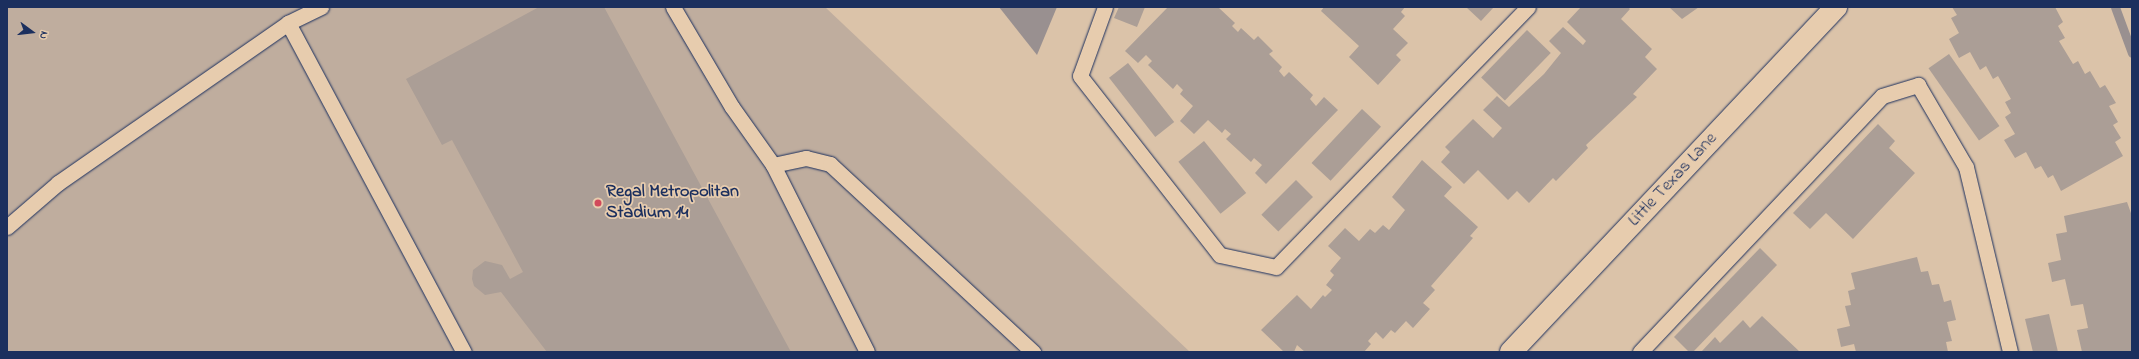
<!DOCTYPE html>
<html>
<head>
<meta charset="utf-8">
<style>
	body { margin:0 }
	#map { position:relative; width:2139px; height:359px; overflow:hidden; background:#dbc3a9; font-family:"Indie Flower",sans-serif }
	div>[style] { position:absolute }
	.green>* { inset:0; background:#bfad9e }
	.water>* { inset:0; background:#999090 }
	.stream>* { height:9px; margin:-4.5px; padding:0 4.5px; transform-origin:4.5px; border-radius:4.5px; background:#999090 }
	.building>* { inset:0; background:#ab9e96; transform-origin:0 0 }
	.roads { filter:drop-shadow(0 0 1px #1b2f5e) drop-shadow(0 0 1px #1b2f5e) }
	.lane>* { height:15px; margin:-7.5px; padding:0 7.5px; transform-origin:7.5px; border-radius:7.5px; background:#e7ccae }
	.street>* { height:22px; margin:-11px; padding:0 11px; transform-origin:11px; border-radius:11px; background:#e7ccae }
	.dots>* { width:11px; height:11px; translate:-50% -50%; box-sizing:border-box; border:2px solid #e7ccae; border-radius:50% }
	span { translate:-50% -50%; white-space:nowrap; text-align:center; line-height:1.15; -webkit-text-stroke:3.5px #e7ccae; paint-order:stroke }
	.street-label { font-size:18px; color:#1b2f5e }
	.poi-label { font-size:18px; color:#1b2f5e; font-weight:700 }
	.left { translate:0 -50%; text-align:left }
	.frame { position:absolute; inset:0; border:8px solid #1b2f5e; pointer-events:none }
	.north { position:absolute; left:12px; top:12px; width:40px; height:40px; -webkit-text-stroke:3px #e7ccae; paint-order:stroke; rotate:105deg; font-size:11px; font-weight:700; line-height:16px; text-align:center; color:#1b2f5e }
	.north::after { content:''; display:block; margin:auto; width:14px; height:18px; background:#1b2f5e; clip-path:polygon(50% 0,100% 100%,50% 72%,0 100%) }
</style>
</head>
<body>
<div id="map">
	<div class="green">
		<i style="clip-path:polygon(7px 7px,825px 7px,1190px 352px,7px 352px)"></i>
	</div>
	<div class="water">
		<i style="clip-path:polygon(999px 7px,1057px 7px,1037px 55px)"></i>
	</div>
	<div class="stream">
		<i style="left:2115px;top:7px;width:49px;rotate:69.7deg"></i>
	</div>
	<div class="building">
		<i style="clip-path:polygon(539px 7px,604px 7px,791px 352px,547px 352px,501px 292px,485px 295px,474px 286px,472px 279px,473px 270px,485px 261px,502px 265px,510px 279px,523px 272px,452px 140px,442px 145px,406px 79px)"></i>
		<i style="clip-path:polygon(1119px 7px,1145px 7px,1137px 27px,1114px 18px)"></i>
		<i style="clip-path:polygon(1168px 7px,1218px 7px,1235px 23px,1232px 26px,1238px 32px,1241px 28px,1254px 40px,1258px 36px,1273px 51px,1269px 54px,1282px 67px,1279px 71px,1284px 77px,1289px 72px,1313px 95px,1310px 99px,1316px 106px,1324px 97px,1338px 110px,1266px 184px,1255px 173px,1262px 165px,1254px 158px,1251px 162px,1226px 139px,1231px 134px,1225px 129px,1222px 133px,1208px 120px,1194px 134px,1180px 121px,1193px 106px,1180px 94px,1183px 90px,1177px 84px,1173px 89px,1148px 65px,1152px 61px,1146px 55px,1138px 63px,1125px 51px)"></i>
		<i style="clip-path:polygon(1324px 7px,1405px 7px,1401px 12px,1405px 16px,1393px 29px,1408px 43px,1396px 55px,1401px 60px,1378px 85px,1349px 57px,1359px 46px,1321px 11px)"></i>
		<i style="clip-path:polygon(1466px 7px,1494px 7px,1481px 21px)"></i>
		<i style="clip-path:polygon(1581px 7px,1628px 7px,1630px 9px,1621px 19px,1652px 49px,1645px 57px,1657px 69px,1633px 94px,1637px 97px,1586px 145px,1588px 148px,1556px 181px,1553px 178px,1529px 203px,1517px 191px,1508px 200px,1478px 170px,1464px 184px,1441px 162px,1450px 152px,1445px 147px,1473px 119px,1493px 138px,1502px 128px,1483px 110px,1497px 96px,1509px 107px,1544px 74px,1561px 53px,1549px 41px,1563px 27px,1583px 45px,1586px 41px,1567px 22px)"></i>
		<i style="clip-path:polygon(1669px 7px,1699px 7px,1682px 19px)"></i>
		<i style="clip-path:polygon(1952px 7px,2055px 7px,2063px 22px,2058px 26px,2065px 38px,2059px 41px,2073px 64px,2078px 61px,2085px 74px,2090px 71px,2100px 88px,2105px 85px,2116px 103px,2109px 106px,2118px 122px,2113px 125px,2121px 138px,2115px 142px,2123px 156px,2061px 191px,2053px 175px,2048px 178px,2041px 166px,2035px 169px,2026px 152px,2015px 158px,2004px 140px,2015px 134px,2005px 117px,2011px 113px,2005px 102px,2011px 99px,1998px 76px,1993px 79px,1986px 66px,1980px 70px,1970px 52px,1959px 58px,1949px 39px,1959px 33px,1951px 18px,1957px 15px)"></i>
		<i style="left:1527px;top:30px;width:33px;height:66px;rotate:44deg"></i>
		<i style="left:1949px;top:54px;width:88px;height:25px;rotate:55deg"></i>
		<i style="left:1128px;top:63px;width:75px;height:24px;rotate:52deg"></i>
		<i style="left:1362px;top:109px;width:26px;height:74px;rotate:43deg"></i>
		<i style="clip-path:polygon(1878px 124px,1895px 141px,1889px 148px,1915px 173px,1853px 239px,1826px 213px,1810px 229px,1793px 213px)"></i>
		<i style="left:1204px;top:141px;width:67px;height:33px;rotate:51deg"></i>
		<i style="clip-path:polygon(1422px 160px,1452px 187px,1444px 196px,1478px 227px,1470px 236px,1473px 238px,1431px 286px,1435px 290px,1423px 303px,1430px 309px,1413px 328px,1406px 321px,1395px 333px,1391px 330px,1383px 339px,1376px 332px,1368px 341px,1371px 344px,1364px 352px,1305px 352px,1297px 345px,1294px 352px,1284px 352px,1261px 330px,1297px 295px,1311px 309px,1323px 295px,1325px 297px,1332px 290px,1326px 285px,1334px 275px,1330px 271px,1341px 258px,1328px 246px,1345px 228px,1359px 241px,1370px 229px,1375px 233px,1383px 225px,1389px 230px,1405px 210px,1392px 197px)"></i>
		<i style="left:1296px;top:180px;width:24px;height:49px;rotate:45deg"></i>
		<i style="clip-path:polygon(2127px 202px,2132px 216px,2132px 352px,2082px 352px,2077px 330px,2088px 328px,2083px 304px,2071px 306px,2065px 279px,2052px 282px,2048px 263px,2061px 260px,2056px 234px,2067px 232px,2064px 216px)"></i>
		<i style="clip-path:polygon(1760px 248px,1777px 265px,1693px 352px,1689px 352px,1674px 337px)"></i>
		<i style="clip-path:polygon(1917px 257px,1921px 272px,1928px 271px,1932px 285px,1939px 284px,1944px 302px,1951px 300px,1956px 320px,1947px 322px,1952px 341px,1946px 342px,1948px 352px,1856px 352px,1854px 344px,1841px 347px,1837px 329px,1850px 326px,1845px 306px,1851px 305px,1848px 291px,1855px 289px,1851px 273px)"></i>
		<i style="clip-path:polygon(2049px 314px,2058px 352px,2033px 352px,2025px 319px)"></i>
		<i style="clip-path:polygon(1762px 316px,1800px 352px,1702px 351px,1715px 337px,1720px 343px,1743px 320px,1750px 328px)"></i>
	</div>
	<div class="roads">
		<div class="lane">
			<i style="left:673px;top:7px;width:116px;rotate:59.5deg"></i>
			<i style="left:732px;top:107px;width:71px;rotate:54.7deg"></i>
			<i style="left:773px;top:165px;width:34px;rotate:-12deg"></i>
			<i style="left:806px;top:158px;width:25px;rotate:14deg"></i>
			<i style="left:830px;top:164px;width:277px;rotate:42.8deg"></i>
			<i style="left:1105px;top:7px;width:73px;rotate:109.9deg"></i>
			<i style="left:1080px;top:76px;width:227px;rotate:52deg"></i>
			<i style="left:1220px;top:255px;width:57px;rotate:12.1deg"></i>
			<i style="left:1276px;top:267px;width:362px;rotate:-45.9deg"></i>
			<i style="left:288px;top:23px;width:37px;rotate:-26deg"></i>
			<i style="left:773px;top:165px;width:209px;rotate:63.3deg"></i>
			<i style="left:7px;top:227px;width:67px;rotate:-40.8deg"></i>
			<i style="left:58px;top:183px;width:280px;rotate:-34.8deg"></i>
			<i style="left:288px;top:23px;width:373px;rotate:61.9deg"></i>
			<i style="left:1640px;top:352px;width:352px;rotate:-46.6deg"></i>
			<i style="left:1882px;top:96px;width:38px;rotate:-17deg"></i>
			<i style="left:1918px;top:85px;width:95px;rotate:59.7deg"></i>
			<i style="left:1966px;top:167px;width:190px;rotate:76.6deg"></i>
		</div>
		<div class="street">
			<i style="left:1511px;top:352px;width:474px;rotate:-46.7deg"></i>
		</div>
	</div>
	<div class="dots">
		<i style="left:598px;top:203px;background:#d1495b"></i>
	</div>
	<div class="street-label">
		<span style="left:1673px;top:180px;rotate:-47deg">Little Texas Lane</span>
	</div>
	<div class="poi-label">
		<span class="left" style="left:606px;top:203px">Regal Metropolitan<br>Stadium 14</span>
	</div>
	<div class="frame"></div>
	<div class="north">N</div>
</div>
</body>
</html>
